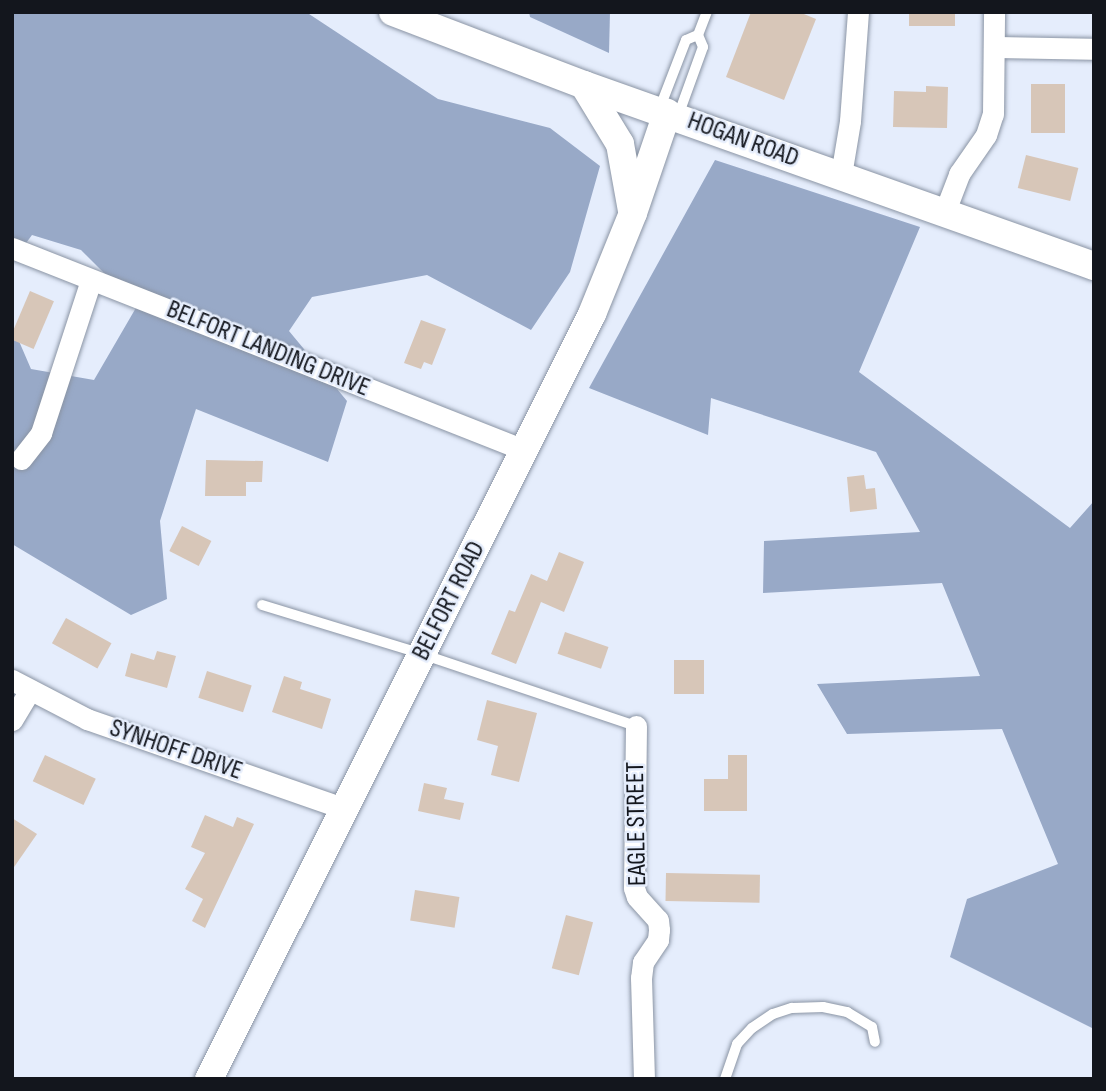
<!DOCTYPE html>
<html>
<head>
<meta charset="utf-8">
<style>
	body { margin:0 }
	#map { position:relative; width:1106px; height:1091px; overflow:hidden; background:#e5edfc; font-family:"Sofia Sans Condensed",sans-serif }
	div>[style] { position:absolute }
	.forest>* { inset:0; background:#98a9c7 }
	.building>* { inset:0; background:#d7c6b8; transform-origin:0 0 }
	.roads { filter:drop-shadow(0 0 2px #8a94a4) drop-shadow(0 0 2px #8a94a4) }
	.lane>* { height:10px; margin:-5px; padding:0 5px; transform-origin:5px; border-radius:5px; background:#fff }
	.street>* { height:21px; margin:-10.5px; padding:0 10.5px; transform-origin:10.5px; border-radius:10.5px; background:#fff }
	.secondary>* { height:28px; margin:-14px; padding:0 14px; transform-origin:14px; border-radius:14px; background:#fff }
	span { translate:-50% -50%; white-space:nowrap; text-align:center; line-height:1.15; -webkit-text-stroke:5px #e5edfc; paint-order:stroke }
	.street-label { font-size:26px; color:#13161d }
	.frame { position:absolute; inset:0; border:14px solid #13161d; pointer-events:none }
</style>
</head>
<body>
<div id="map">
	<div class="forest">
		<i style="clip-path:polygon(12px 12px,306px 12px,438px 99px,550px 128px,600px 166px,570px 272px,531px 330px,427px 275px,312px 297px,289px 331px,347px 401px,328px 462px,196px 409px,160px 521px,167px 599px,131px 615px,12px 544px,12px 325px,31px 369px,94px 380px,137px 306px,81px 250px,32px 235px,12px 262px)"></i>
		<i style="clip-path:polygon(529px 12px,610px 12px,609px 53px,530px 17px)"></i>
		<i style="clip-path:polygon(715px 160px,920px 227px,859px 372px,1070px 528px,1094px 501px,1094px 1029px,950px 957px,967px 899px,1058px 864px,1002px 729px,847px 734px,817px 684px,980px 676px,942px 583px,763px 593px,764px 541px,920px 532px,876px 452px,711px 398px,708px 435px,589px 388px)"></i>
	</div>
	<div class="building">
		<i style="clip-path:polygon(751px 12px,799px 12px,816px 19px,784px 100px,726px 77px)"></i>
		<i style="left:909px;top:12px;width:46px;height:14px"></i>
		<i style="left:1031px;top:84px;width:34px;height:49px"></i>
		<i style="clip-path:polygon(926px 86px,948px 87px,947px 128px,893px 127px,894px 91px,926px 92px)"></i>
		<i style="left:1026px;top:155px;width:54px;height:34px;rotate:14deg"></i>
		<i style="left:30px;top:291px;width:26px;height:52px;rotate:23deg"></i>
		<i style="clip-path:polygon(421px 320px,446px 329px,432px 365px,424px 362px,421px 369px,404px 363px)"></i>
		<i style="clip-path:polygon(206px 460px,263px 461px,262px 482px,246px 482px,246px 496px,205px 496px)"></i>
		<i style="clip-path:polygon(864px 475px,866px 489px,875px 488px,877px 509px,850px 512px,847px 477px)"></i>
		<i style="left:182px;top:526px;width:33px;height:28px;rotate:27deg"></i>
		<i style="clip-path:polygon(559px 552px,584px 562px,564px 612px,541px 602px,516px 664px,491px 654px,509px 610px,515px 612px,531px 574px,547px 581px)"></i>
		<i style="left:66px;top:618px;width:52px;height:29px;rotate:29deg"></i>
		<i style="left:565px;top:632px;width:46px;height:23px;rotate:19deg"></i>
		<i style="clip-path:polygon(157px 651px,176px 656px,167px 688px,125px 676px,131px 653px,154px 660px)"></i>
		<i style="left:674px;top:660px;width:30px;height:34px"></i>
		<i style="left:207px;top:671px;width:47px;height:28px;rotate:18deg"></i>
		<i style="clip-path:polygon(284px 676px,302px 682px,300px 689px,331px 699px,322px 729px,272px 712px)"></i>
		<i style="clip-path:polygon(487px 700px,537px 713px,519px 782px,491px 775px,498px 746px,477px 740px)"></i>
		<i style="left:45px;top:755px;width:56px;height:29px;rotate:25deg"></i>
		<i style="clip-path:polygon(728px 755px,747px 755px,747px 811px,704px 811px,704px 779px,728px 779px)"></i>
		<i style="clip-path:polygon(424px 783px,447px 788px,444px 799px,464px 803px,460px 820px,418px 811px)"></i>
		<i style="clip-path:polygon(205px 815px,233px 827px,237px 817px,254px 824px,205px 928px,192px 921px,203px 899px,185px 889px,205px 853px,191px 847px)"></i>
		<i style="clip-path:polygon(12px 818px,37px 834px,12px 870px)"></i>
		<i style="left:666px;top:873px;width:94px;height:28px;rotate:1deg"></i>
		<i style="left:415px;top:890px;width:45px;height:31px;rotate:9deg"></i>
		<i style="left:566px;top:915px;width:28px;height:55px;rotate:15deg"></i>
	</div>
	<div class="roads">
		<div class="lane">
			<i style="left:698px;top:35px;width:25px;rotate:-69deg"></i>
			<i style="left:659px;top:110px;width:75px;rotate:-68.9deg"></i>
			<i style="left:686px;top:40px;width:13px;rotate:-23deg"></i>
			<i style="left:698px;top:35px;width:13px;rotate:67deg"></i>
			<i style="left:703px;top:47px;width:73px;rotate:109.9deg"></i>
			<i style="left:262px;top:605px;width:167px;rotate:17deg"></i>
			<i style="left:422px;top:654px;width:226px;rotate:18.6deg"></i>
			<i style="left:725px;top:1079px;width:37px;rotate:-71deg"></i>
			<i style="left:737px;top:1044px;width:22px;rotate:-47deg"></i>
			<i style="left:752px;top:1028px;width:25px;rotate:-34deg"></i>
			<i style="left:773px;top:1014px;width:20px;rotate:-18deg"></i>
			<i style="left:792px;top:1008px;width:31px;rotate:-2deg"></i>
			<i style="left:823px;top:1007px;width:25px;rotate:12deg"></i>
			<i style="left:847px;top:1012px;width:29px;rotate:31deg"></i>
			<i style="left:872px;top:1027px;width:15px;rotate:79deg"></i>
		</div>
		<div class="street">
			<i style="left:994px;top:47px;width:100px;rotate:1.1deg"></i>
			<i style="left:841px;top:175px;width:55px;rotate:-80.5deg"></i>
			<i style="left:850px;top:121px;width:109px;rotate:-85.8deg"></i>
			<i style="left:945px;top:211px;width:40px;rotate:-69deg"></i>
			<i style="left:959px;top:174px;width:47px;rotate:-55.3deg"></i>
			<i style="left:986px;top:135px;width:22px;rotate:-72deg"></i>
			<i style="left:993px;top:114px;width:102px;rotate:-89.4deg"></i>
			<i style="left:12px;top:248px;width:550px;rotate:21.53deg"></i>
			<i style="left:21px;top:459px;width:33px;rotate:-52deg"></i>
			<i style="left:41px;top:433px;width:161px;rotate:-71.9deg"></i>
			<i style="left:12px;top:680px;width:85px;rotate:27.5deg"></i>
			<i style="left:87px;top:719px;width:273px;rotate:19.2deg"></i>
			<i style="left:12px;top:720px;width:35px;rotate:-59deg"></i>
			<i style="left:636px;top:726px;width:162px;rotate:90.7deg"></i>
			<i style="left:634px;top:888px;width:9px;rotate:72deg"></i>
			<i style="left:637px;top:897px;width:31px;rotate:48deg"></i>
			<i style="left:658px;top:920px;width:10px;rotate:84deg"></i>
			<i style="left:659px;top:930px;width:10px;rotate:96deg"></i>
			<i style="left:658px;top:940px;width:27px;rotate:124deg"></i>
			<i style="left:643px;top:962px;width:16px;rotate:97deg"></i>
			<i style="left:641px;top:978px;width:101px;rotate:88.3deg"></i>
		</div>
		<div class="secondary">
			<i style="left:393px;top:12px;width:204px;rotate:20.9deg"></i>
			<i style="left:584px;top:85px;width:541px;rotate:19.54deg"></i>
			<i style="left:584px;top:85px;width:69px;rotate:58.6deg"></i>
			<i style="left:620px;top:144px;width:68px;rotate:79.8deg"></i>
			<i style="left:209px;top:1079px;width:856px;rotate:-63.4deg"></i>
			<i style="left:592px;top:314px;width:109px;rotate:-67.9deg"></i>
			<i style="left:633px;top:213px;width:106px;rotate:-71.2deg"></i>
		</div>
	</div>
	<div class="street-label">
		<span style="left:743px;top:140px;rotate:20deg">HOGAN ROAD</span>
		<span style="left:268px;top:349px;rotate:22deg">BELFORT LANDING DRIVE</span>
		<span style="left:449px;top:601px;rotate:-63deg">BELFORT ROAD</span>
		<span style="left:176px;top:750px;rotate:19deg">SYNHOFF DRIVE</span>
		<span style="left:637px;top:824px;rotate:-91deg">EAGLE STREET</span>
	</div>
	<div class="frame"></div>
</div>
</body>
</html>
